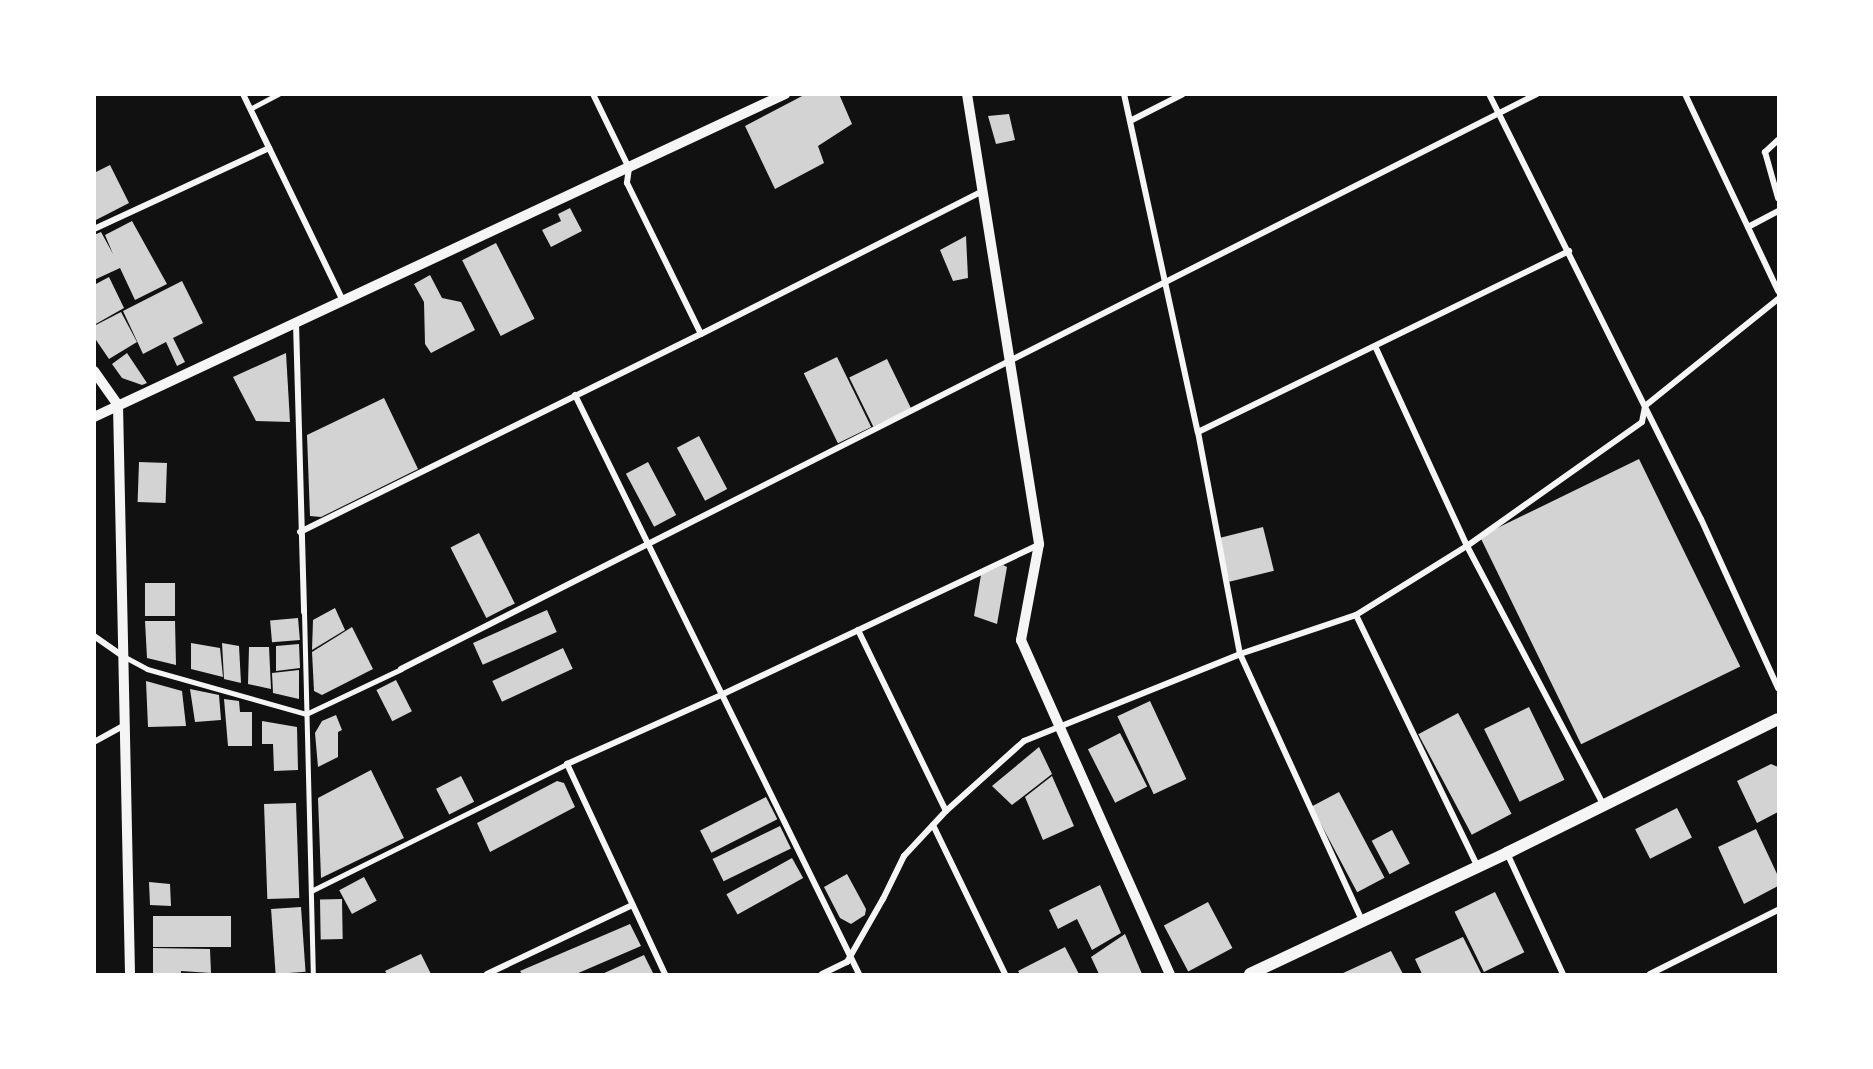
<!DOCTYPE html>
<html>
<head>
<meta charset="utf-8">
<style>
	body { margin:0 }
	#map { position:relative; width:1873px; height:1069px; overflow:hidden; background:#111; font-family:Lato,sans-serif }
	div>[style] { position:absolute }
	.building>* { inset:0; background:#d3d3d3; transform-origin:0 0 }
	.service>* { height:4.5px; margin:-2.25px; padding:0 2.25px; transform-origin:2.25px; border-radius:2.25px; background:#f5f5f5 }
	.pedestrian>* { height:5px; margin:-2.5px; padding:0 2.5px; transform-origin:2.5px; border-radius:2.5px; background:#f5f5f5 }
	.minor>* { height:6px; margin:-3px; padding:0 3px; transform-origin:3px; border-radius:3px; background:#f5f5f5 }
	.tertiary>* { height:10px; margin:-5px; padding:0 5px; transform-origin:5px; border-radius:5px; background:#f5f5f5 }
	.secondary>* { height:12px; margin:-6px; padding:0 6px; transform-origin:6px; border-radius:6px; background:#f5f5f5 }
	span { translate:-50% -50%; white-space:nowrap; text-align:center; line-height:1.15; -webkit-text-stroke:4.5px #fff; paint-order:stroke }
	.frame { position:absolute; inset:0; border:96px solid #fff; pointer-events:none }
</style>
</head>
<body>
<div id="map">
	<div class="building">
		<i style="clip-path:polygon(806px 94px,839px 94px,852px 124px,818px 146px,824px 163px,775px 189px,745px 126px)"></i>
		<i style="clip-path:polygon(1009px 114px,1015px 140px,996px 144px,988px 116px)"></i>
		<i style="clip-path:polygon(110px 165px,129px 203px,94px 221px,94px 173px)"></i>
		<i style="clip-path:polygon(570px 208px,582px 231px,551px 247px,542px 230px,561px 221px,558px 214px)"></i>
		<i style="clip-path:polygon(132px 221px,167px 284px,135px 300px,120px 268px,94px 280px,94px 235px,101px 232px,113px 254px,105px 235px)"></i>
		<i style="clip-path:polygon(966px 236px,968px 278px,953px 281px,940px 250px)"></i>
		<i style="left:496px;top:243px;width:85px;height:38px;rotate:63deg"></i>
		<i style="clip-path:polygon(430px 275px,442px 298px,461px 302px,475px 330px,431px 353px,425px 344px,424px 302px,414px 284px)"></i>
		<i style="clip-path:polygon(109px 277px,124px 308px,94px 325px,94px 285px)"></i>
		<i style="clip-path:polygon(182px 281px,203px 323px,173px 338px,185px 362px,177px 366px,166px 342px,143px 354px,123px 311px)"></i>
		<i style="clip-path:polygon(121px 312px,137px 342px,109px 359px,94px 337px,94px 326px)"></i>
		<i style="clip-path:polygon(127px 353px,147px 383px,142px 385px,122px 378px,112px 364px)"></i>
		<i style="clip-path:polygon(286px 353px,290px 422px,256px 421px,233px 377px)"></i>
		<i style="left:837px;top:357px;width:78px;height:37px;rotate:64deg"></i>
		<i style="left:887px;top:359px;width:55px;height:42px;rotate:64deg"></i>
		<i style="clip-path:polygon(384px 398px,418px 469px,321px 517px,310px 516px,307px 435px)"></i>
		<i style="left:699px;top:436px;width:60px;height:25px;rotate:62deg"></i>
		<i style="left:1639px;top:459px;width:231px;height:177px;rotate:64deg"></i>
		<i style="left:139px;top:462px;width:28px;height:40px;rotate:2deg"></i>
		<i style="left:648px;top:462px;width:60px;height:25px;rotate:62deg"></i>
		<i style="left:1263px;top:527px;width:45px;height:46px;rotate:76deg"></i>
		<i style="left:479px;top:533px;width:79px;height:32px;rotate:63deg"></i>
		<i style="clip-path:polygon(1003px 565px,1007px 567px,997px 624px,974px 616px,981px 575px)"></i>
		<i style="left:145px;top:583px;width:30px;height:33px"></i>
		<i style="clip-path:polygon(335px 608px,345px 630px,312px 650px,313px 620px)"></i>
		<i style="left:547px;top:610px;width:24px;height:81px;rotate:66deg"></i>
		<i style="left:298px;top:618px;width:22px;height:28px;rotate:85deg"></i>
		<i style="clip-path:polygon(145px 621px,175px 621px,176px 665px,147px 658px)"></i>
		<i style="clip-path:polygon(352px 627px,373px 669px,322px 695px,314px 691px,312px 652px)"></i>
		<i style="clip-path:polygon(191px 643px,220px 648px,223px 677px,191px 669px)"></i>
		<i style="clip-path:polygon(222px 643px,239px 646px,241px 683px,224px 679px)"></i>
		<i style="clip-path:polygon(299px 644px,300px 668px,276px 671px,276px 646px)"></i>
		<i style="clip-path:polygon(249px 647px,269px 647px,271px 689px,248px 684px)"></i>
		<i style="left:563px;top:648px;width:23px;height:78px;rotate:65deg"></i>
		<i style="clip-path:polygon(299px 670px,299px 699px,273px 693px,272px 673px)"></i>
		<i style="left:396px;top:680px;width:35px;height:22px;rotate:63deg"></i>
		<i style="clip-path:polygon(146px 681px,182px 691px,186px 726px,148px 727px)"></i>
		<i style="clip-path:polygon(190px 689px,219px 695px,221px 720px,195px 722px)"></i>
		<i style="clip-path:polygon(224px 699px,239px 701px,240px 712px,252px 712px,252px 746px,228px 746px)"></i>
		<i style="left:1150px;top:701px;width:86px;height:36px;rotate:65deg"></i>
		<i style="left:1529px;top:707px;width:81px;height:50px;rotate:64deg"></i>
		<i style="left:1458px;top:713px;width:114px;height:45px;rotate:62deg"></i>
		<i style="clip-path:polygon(336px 715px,342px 730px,338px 732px,338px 757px,318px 767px,315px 733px,322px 721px)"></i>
		<i style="clip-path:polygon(262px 721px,297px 727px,298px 770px,274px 771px,273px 744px,262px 744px)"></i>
		<i style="left:1120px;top:733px;width:60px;height:36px;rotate:63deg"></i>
		<i style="clip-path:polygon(1039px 747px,1052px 774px,1012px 805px,992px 786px)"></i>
		<i style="clip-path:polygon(1771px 764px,1778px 767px,1778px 812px,1757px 823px,1737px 781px)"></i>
		<i style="clip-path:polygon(371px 770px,404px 838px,321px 878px,318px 798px)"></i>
		<i style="left:461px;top:776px;width:29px;height:28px;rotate:63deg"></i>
		<i style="clip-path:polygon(1052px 776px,1074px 826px,1043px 840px,1025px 797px)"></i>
		<i style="clip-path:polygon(557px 781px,564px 783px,575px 807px,490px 852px,477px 823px)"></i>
		<i style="left:1339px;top:792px;width:97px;height:31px;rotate:62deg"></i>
		<i style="left:766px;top:797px;width:25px;height:74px;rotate:63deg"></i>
		<i style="left:296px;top:803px;width:95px;height:32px;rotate:88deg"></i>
		<i style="left:1677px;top:808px;width:33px;height:47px;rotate:63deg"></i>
		<i style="left:780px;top:826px;width:25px;height:75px;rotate:64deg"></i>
		<i style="clip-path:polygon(1756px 829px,1778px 876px,1778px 886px,1744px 904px,1718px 847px)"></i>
		<i style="left:1392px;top:830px;width:38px;height:23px;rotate:62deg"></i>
		<i style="left:792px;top:858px;width:23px;height:75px;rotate:61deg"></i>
		<i style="clip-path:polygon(847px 874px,866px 909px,865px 915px,851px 924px,840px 918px,824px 887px)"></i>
		<i style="left:364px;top:877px;width:27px;height:28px;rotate:62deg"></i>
		<i style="clip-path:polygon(149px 882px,170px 884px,171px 906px,150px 905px)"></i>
		<i style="clip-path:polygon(1100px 885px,1121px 933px,1092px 950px,1077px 919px,1058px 929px,1049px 910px)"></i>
		<i style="left:1495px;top:892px;width:67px;height:45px;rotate:64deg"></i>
		<i style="left:342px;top:899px;width:40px;height:22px;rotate:89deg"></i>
		<i style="left:1208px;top:902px;width:52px;height:50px;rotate:62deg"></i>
		<i style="left:301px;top:907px;width:65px;height:30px;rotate:86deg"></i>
		<i style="left:153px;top:916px;width:78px;height:31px"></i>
		<i style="clip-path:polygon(630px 924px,641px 946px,576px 974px,522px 974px,520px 971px)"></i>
		<i style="clip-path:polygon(1125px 934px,1142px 974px,1099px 974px,1091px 957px)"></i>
		<i style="clip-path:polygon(1463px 937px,1481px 973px,1422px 974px,1415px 959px)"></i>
		<i style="clip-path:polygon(1065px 947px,1079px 974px,1020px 974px,1018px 971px)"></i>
		<i style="clip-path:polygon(153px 948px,210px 949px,211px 973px,181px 971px,181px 974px,153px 974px)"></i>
		<i style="clip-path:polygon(1391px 951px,1403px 974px,1341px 974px)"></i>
		<i style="clip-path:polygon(421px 954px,431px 974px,387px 974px,385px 971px)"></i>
		<i style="clip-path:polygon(644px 955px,653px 973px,651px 974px,602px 974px)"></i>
	</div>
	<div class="service">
		<i style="left:250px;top:109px;width:32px;rotate:-28deg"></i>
	</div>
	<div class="pedestrian">
		<i style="left:304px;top:612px;width:362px;rotate:88.6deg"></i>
		<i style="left:123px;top:656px;width:27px;rotate:28deg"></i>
		<i style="left:147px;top:669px;width:165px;rotate:15.8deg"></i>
		<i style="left:306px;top:714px;width:105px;rotate:-25.3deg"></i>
		<i style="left:311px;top:891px;width:286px;rotate:-26.4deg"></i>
	</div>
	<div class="minor">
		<i style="left:243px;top:94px;width:230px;rotate:64.2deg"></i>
		<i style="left:593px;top:94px;width:82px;rotate:64.1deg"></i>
		<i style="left:629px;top:168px;width:15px;rotate:98deg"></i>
		<i style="left:627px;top:183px;width:168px;rotate:63.9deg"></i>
		<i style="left:1124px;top:94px;width:346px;rotate:77.7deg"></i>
		<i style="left:1198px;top:432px;width:226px;rotate:79.3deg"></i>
		<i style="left:1240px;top:654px;width:294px;rotate:65.4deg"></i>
		<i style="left:1489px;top:94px;width:475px;rotate:63.5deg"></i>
		<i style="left:1701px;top:519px;width:186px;rotate:65.5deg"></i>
		<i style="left:1685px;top:94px;width:218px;rotate:64.7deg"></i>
		<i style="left:1130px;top:121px;width:59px;rotate:-27deg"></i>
		<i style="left:1778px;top:140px;width:18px;rotate:137deg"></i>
		<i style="left:1765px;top:152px;width:48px;rotate:74.2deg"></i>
		<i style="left:1748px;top:227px;width:34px;rotate:-28deg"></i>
		<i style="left:94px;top:229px;width:193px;rotate:-24.8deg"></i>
		<i style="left:296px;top:323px;width:289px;rotate:88.4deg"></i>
		<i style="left:1375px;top:346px;width:220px;rotate:65.3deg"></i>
		<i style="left:1467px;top:546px;width:292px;rotate:62.2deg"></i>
		<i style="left:575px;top:395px;width:645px;rotate:63.87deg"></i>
		<i style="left:1198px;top:432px;width:413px;rotate:-26deg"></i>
		<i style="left:300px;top:532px;width:447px;rotate:-26.3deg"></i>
		<i style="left:701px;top:334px;width:314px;rotate:-26.9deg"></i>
		<i style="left:1356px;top:615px;width:280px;rotate:64.2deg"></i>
		<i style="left:858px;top:630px;width:201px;rotate:64.1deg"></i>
		<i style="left:94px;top:636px;width:35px;rotate:35deg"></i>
		<i style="left:401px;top:669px;width:1273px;rotate:-26.85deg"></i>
		<i style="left:94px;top:742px;width:35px;rotate:-29deg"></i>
		<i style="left:933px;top:825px;width:165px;rotate:64.2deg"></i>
		<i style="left:1507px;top:853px;width:133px;rotate:65.2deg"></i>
		<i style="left:487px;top:974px;width:161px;rotate:-25.4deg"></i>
		<i style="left:665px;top:974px;width:232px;rotate:-115deg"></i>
		<i style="left:567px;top:764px;width:169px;rotate:-24.1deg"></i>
		<i style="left:721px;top:695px;width:351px;rotate:-25.3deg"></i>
		<i style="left:822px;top:974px;width:28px;rotate:-26deg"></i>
		<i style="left:847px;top:962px;width:73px;rotate:-60.3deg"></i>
		<i style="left:883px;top:899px;width:48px;rotate:-64deg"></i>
		<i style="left:904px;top:856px;width:62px;rotate:-47deg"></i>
		<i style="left:946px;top:811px;width:105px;rotate:-41.9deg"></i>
		<i style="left:1024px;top:741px;width:233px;rotate:-21.9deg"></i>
		<i style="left:1240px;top:654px;width:122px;rotate:-18.6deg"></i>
		<i style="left:1356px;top:615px;width:131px;rotate:-31.9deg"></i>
		<i style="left:1467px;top:546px;width:214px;rotate:-35.3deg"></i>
		<i style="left:1642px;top:422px;width:16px;rotate:-79deg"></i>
		<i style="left:1645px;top:406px;width:171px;rotate:-38.8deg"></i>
		<i style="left:1650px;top:974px;width:143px;rotate:-26.6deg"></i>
	</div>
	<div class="tertiary">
		<i style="left:967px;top:94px;width:456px;rotate:80.9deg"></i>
		<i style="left:1039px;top:544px;width:98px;rotate:100.6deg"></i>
		<i style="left:1021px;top:640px;width:366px;rotate:66deg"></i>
		<i style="left:94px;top:371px;width:42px;rotate:54.8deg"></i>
		<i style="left:118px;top:405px;width:569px;rotate:88.79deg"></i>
		<i style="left:94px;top:417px;width:763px;rotate:-25.05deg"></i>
	</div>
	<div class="secondary">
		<i style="left:1250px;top:974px;width:284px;rotate:-25.2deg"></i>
		<i style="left:1507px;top:853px;width:302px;rotate:-26.3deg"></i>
	</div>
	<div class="frame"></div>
</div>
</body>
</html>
